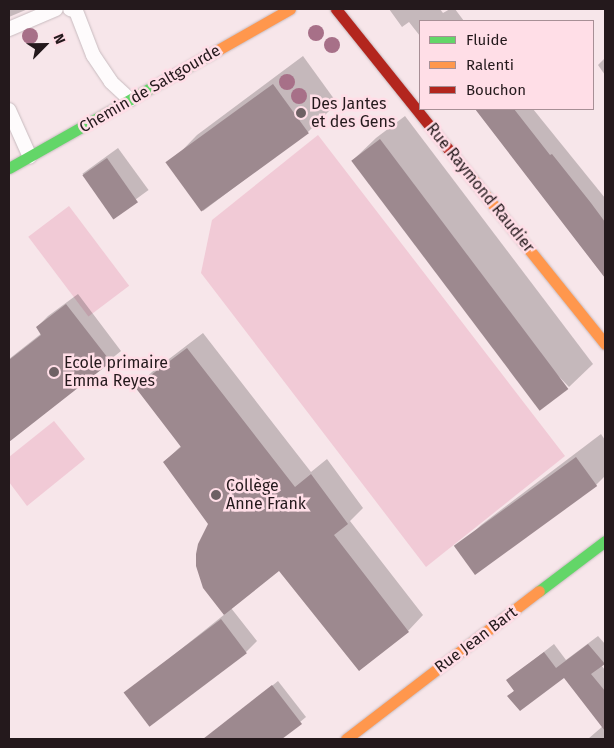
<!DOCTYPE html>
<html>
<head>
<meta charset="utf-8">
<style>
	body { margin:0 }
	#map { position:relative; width:614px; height:748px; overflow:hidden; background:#f7e6ea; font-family:"Fira Sans",sans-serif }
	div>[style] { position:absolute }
	.green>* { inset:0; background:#f1cad6; transform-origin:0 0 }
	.shadow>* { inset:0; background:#0003; transform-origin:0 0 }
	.building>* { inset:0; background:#9d898f; transform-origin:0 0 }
	.roads { filter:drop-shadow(0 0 1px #c8bbbf) drop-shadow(0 0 1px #c8bbbf) }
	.lane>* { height:14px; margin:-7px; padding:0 7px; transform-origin:7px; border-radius:7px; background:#fefbfc }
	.fast>* { height:11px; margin:-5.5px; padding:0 5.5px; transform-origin:5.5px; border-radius:5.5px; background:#63d668 }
	.slow>* { height:11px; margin:-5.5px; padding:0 5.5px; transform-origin:5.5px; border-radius:5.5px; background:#ff974d }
	.jam>* { height:11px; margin:-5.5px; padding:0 5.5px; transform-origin:5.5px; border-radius:5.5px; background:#b3261e }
	.trees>* { width:16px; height:16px; margin:-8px; border-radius:50%; background:#a77088 }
	.dots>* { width:14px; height:14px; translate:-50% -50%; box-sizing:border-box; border:2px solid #ffdee7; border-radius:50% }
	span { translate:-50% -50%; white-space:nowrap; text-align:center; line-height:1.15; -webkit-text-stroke:5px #ffdee7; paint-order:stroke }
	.street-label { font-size:16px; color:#24191c }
	.poi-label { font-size:16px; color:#24191c }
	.left { translate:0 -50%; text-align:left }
	.frame { position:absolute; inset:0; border:10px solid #24191c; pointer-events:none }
	.legend { position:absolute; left:419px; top:20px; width:175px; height:90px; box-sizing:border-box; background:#ffdee7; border:1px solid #a78f96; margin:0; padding:6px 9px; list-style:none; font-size:15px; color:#24191c }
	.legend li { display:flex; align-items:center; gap:10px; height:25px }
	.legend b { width:25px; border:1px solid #a78f96 }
	.north { position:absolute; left:20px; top:20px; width:50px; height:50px; -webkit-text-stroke:4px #ffdee7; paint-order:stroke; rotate:67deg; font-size:14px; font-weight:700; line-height:20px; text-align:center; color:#24191c }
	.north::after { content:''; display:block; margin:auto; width:18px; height:22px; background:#24191c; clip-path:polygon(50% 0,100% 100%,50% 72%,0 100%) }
</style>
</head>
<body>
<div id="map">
	<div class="green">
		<i style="clip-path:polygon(318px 135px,565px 456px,426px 567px,201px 273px,212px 220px)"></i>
		<i style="left:69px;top:206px;width:100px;height:51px;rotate:53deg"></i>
		<i style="clip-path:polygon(54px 421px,85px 459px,27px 506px,9px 482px,9px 457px)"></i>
	</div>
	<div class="shadow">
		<i style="clip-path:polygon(9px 9px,28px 9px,9px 17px)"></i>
		<i style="clip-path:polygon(389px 9px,440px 9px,443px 13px,450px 9px,455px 9px,464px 21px,420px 21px,420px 36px,409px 22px,402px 27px)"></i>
		<i style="clip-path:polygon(303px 56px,337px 103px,308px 132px,203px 211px,169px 164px,197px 135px)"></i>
		<i style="clip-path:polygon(605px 58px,605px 75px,598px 65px)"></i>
		<i style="clip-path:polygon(476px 109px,533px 109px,605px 198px,605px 277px)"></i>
		<i style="clip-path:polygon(405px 116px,593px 364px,569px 387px,352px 161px,376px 138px)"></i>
		<i style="left:118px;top:148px;width:52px;height:44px;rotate:54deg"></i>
		<i style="clip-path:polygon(78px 294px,121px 351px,9px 441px,9px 359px,42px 333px,37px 327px,48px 316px)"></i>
		<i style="clip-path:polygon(203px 333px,311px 472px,327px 459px,363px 508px,350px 521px,423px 615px,408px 631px,280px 569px,231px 608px,257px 641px,246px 652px,150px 725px,126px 693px,225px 614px,204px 588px,210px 524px,164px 462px,182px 445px,136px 387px,152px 372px)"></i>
		<i style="clip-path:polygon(601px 434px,605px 440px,605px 476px,596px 485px,457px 549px,481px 525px)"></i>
		<i style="clip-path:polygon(598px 636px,605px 644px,605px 662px,601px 665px,605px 670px,605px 739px,588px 739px,603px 726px,564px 677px,509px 696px,515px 690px,508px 680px,554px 644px,566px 660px)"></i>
		<i style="clip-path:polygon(278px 681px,306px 717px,280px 739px,221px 739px,215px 732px)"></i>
	</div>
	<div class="building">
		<i style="left:273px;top:84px;width:61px;height:133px;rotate:54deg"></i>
		<i style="clip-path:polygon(475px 109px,514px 109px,550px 155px,552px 154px,591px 203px,605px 222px,605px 278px)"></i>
		<i style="left:380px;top:139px;width:313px;height:36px;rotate:53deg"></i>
		<i style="left:107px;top:158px;width:54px;height:30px;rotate:55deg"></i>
		<i style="clip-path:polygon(66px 304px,111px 362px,9px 442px,9px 360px,41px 335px,36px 327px)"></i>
		<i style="clip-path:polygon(187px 348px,295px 487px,311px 474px,348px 524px,334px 535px,409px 632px,359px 671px,279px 571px,224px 615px,203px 588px,196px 566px,196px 554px,198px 544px,208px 524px,163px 462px,181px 447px,135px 387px)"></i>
		<i style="left:576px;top:457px;width:36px;height:151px;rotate:54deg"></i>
		<i style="left:221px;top:619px;width:43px;height:122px;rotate:53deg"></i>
		<i style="clip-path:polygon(588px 644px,605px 664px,591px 674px,605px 691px,605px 731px,564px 678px,520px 711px,507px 696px,514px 691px,506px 680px,544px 652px,556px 668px)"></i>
		<i style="clip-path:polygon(272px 685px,302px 724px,282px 739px,203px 739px)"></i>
	</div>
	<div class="roads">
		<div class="lane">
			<i style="left:70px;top:9px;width:6px;rotate:18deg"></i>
			<i style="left:76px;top:11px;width:47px;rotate:68.9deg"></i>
			<i style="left:93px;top:55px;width:32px;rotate:56deg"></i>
			<i style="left:111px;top:82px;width:26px;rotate:43deg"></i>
			<i style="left:9px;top:29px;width:51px;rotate:-23.1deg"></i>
			<i style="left:9px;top:110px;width:51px;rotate:65.9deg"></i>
		</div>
		<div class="fast">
			<i style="left:9px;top:168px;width:230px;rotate:-29.5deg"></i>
			<i style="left:539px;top:591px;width:83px;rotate:-37.1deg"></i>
		</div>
		<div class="slow">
			<i style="left:209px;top:55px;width:93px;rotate:-29.6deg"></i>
			<i style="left:462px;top:166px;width:228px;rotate:51.2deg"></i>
			<i style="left:346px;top:739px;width:243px;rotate:-37.5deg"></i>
		</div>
		<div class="jam">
			<i style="left:336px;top:9px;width:201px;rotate:51.3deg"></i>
		</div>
	</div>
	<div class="trees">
		<i style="left:316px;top:33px"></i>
		<i style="left:30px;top:36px"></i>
		<i style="left:332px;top:45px"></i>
		<i style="left:287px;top:82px"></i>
		<i style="left:299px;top:96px"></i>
	</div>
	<div class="dots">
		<i style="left:301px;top:113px;background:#6e6164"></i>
		<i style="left:54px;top:372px;background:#6e6164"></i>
		<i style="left:216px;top:495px;background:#6e6164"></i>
	</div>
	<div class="street-label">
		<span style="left:150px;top:89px;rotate:-30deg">Chemin de Saltgourde</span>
		<span style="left:480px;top:188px;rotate:51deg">Rue Raymond Raudier</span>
		<span style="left:476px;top:640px;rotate:-37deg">Rue Jean Bart</span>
	</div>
	<div class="poi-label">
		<span class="left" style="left:311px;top:113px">Des Jantes<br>et des Gens</span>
		<span class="left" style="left:64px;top:372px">Ecole primaire<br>Emma Reyes</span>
		<span class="left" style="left:226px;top:495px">Collège<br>Anne Frank</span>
	</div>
	<div class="frame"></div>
	<ul class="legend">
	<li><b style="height:6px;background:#63d668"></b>Fluide</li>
	<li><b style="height:6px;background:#ff974d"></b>Ralenti</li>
	<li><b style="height:6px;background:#b3261e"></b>Bouchon</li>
	</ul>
	<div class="north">N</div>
</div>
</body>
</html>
